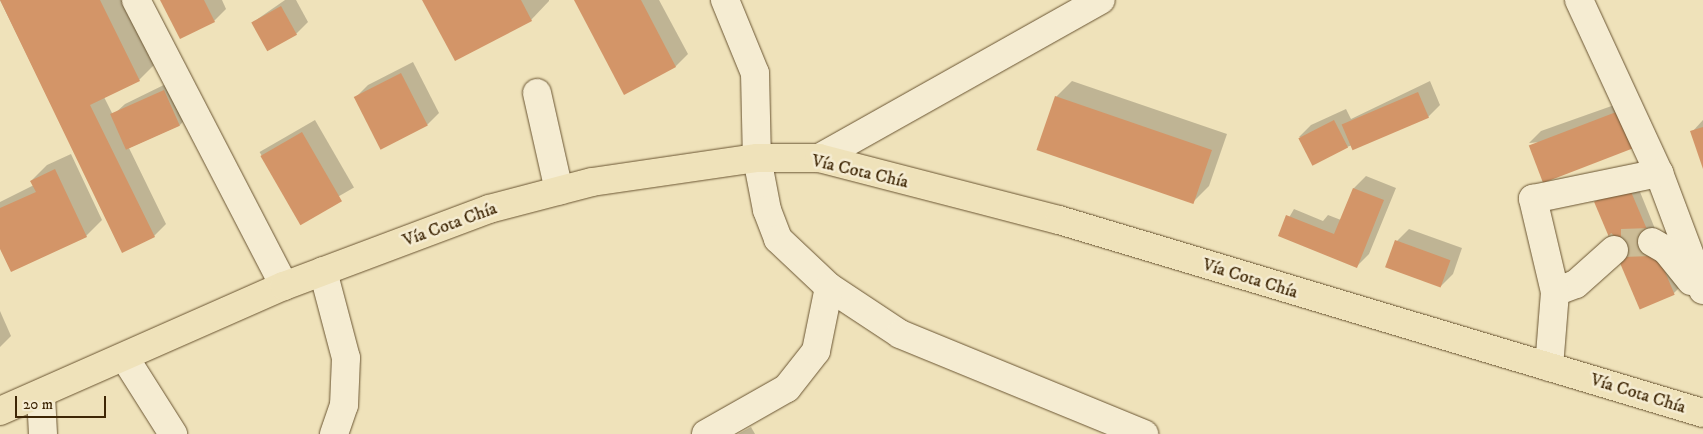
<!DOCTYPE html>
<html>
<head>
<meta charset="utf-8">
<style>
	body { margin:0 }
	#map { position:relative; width:1703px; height:434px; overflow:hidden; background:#efe2ba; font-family:"IM FELL DW Pica",serif }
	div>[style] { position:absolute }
	.shadow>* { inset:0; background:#0003; transform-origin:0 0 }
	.building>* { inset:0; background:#d39568; transform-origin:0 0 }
	.minor-tunnel>* { height:28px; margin-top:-14px; transform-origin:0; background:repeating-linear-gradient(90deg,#ccbc96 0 28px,transparent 0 42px) }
	.roads { filter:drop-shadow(0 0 1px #6a5532) drop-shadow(0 0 1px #6a5532) }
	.minor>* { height:28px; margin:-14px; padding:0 14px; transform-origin:14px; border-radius:14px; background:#f5ecd2 }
	.major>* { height:28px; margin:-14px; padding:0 14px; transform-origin:14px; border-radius:14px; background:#efe2ba }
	span { translate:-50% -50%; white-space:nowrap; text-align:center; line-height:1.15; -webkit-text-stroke:5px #f5ecd2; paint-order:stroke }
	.street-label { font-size:18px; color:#3e2605 }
	.scale { position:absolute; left:15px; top:396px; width:91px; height:22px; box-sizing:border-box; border:2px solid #3e2605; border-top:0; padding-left:6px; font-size:15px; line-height:18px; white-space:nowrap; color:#3e2605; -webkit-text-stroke:4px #f5ecd2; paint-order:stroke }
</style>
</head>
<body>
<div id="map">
	<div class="shadow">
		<i style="clip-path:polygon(0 0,124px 0,155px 64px,139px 80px,104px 97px,113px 115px,125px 104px,176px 79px,192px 112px,180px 125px,129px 148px,166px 224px,154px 236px,123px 251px)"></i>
		<i style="clip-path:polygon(161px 0,222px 0,226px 9px,214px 21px)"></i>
		<i style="clip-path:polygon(285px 0,296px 0,308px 22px,296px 34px,252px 23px)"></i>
		<i style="clip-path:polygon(424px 0,549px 0,549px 1px,531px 20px)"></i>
		<i style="clip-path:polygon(575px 0,659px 0,688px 54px,676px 66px,624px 93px)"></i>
		<i style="clip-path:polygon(413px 62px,439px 113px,427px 125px,356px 97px,368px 85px)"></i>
		<i style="clip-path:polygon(1072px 81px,1227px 134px,1209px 186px,1193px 202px,1056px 97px)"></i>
		<i style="clip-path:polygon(1430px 81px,1440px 105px,1428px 117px,1347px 147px,1299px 137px,1311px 125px,1346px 109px,1351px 119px)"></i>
		<i style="clip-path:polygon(1637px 97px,1650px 133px,1529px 143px,1541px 131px)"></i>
		<i style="left:315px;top:120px;width:78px;height:64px;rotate:60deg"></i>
		<i style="clip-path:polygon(1703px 120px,1703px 166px,1692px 132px)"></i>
		<i style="clip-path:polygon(71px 154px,102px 220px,86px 236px,0 246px,0 202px,34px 185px,31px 181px,47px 165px)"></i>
		<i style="clip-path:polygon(1366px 176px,1396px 188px,1369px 254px,1357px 266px,1279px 235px,1294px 209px,1323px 221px,1328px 215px,1341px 220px,1354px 188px)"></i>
		<i style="clip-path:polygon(1636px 182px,1679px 288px,1673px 294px,1595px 202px)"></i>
		<i style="clip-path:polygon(1409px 229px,1462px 248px,1453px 274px,1441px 286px,1397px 241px)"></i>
		<i style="clip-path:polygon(0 311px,11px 336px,0 347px)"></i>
		<i style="clip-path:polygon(751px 427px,755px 434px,738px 434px)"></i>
	</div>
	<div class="building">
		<i style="clip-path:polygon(0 0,100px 0,140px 81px,90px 105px,155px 237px,122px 253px)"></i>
		<i style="clip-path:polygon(160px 0,204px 0,215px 22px,180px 39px)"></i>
		<i style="clip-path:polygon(422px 0,521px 0,532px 21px,455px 61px)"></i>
		<i style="clip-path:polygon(574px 0,641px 0,676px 67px,624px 95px)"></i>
		<i style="left:281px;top:6px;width:33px;height:34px;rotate:61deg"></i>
		<i style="left:401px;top:73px;width:59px;height:53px;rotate:63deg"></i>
		<i style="left:164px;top:90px;width:39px;height:59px;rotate:66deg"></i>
		<i style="left:1418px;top:92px;width:28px;height:83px;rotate:67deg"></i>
		<i style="left:1055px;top:96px;width:166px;height:57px;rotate:19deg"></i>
		<i style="left:1624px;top:109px;width:40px;height:102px;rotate:69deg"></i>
		<i style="left:1334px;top:120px;width:31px;height:40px;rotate:63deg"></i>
		<i style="clip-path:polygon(1703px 127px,1703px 169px,1690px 131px)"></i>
		<i style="left:302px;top:132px;width:80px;height:48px;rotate:60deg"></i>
		<i style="clip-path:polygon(55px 169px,87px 237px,11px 272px,0 249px,0 208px,36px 192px,30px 181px)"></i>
		<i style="left:1629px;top:187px;width:117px;height:38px;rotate:67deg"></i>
		<i style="clip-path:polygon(1353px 188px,1384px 200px,1357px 268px,1278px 236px,1286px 215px,1334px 234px)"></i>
		<i style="left:1395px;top:240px;width:59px;height:29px;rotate:20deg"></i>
	</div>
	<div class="minor-tunnel">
		<i style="left:1614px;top:250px;width:10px;rotate:-45deg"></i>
		<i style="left:1621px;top:243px;width:31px;rotate:-2deg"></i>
	</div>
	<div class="roads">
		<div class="minor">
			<i style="left:136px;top:0;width:322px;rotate:62.6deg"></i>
			<i style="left:725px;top:0;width:79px;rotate:67.7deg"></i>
			<i style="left:755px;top:73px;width:85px;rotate:88.7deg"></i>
			<i style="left:757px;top:158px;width:53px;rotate:79.1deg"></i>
			<i style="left:767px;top:210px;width:31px;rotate:69deg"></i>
			<i style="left:778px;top:239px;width:70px;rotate:43.3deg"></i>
			<i style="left:829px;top:287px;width:85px;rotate:33.5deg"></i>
			<i style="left:900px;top:334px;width:264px;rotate:22.3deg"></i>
			<i style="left:1579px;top:0;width:191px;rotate:65.2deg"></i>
			<i style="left:1659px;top:173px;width:125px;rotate:69.4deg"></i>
			<i style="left:537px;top:93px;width:100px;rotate:77.3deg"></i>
			<i style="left:819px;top:158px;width:323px;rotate:-29.3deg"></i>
			<i style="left:1652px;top:242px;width:16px;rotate:30deg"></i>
			<i style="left:1666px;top:250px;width:40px;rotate:51deg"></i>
			<i style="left:323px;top:271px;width:90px;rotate:75.2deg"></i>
			<i style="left:346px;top:358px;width:47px;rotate:92.4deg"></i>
			<i style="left:344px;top:405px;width:31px;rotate:109deg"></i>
			<i style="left:1555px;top:292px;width:22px;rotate:-21deg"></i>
			<i style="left:1576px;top:284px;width:51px;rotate:-41.8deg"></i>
			<i style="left:125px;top:358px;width:90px;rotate:57.7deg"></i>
			<i style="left:1549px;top:367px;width:75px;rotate:-85.4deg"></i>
			<i style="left:1555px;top:292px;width:96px;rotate:-103.3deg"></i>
			<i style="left:1533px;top:199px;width:129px;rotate:-11.7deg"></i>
			<i style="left:41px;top:396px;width:38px;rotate:87deg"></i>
			<i style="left:706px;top:434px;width:93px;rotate:-29.6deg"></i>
			<i style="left:787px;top:388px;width:47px;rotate:-51.9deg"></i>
			<i style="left:816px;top:351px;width:65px;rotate:-78.5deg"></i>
		</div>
		<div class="major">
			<i style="left:0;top:411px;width:310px;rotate:-23.8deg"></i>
			<i style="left:284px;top:286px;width:219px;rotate:-20.6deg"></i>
			<i style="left:489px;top:209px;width:106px;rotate:-14.7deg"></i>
			<i style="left:592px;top:182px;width:167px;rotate:-8.3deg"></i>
			<i style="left:757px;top:158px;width:62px"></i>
			<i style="left:819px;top:158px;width:248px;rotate:14.5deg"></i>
			<i style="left:1059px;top:220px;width:672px;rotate:16.68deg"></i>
		</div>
	</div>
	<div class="street-label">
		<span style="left:860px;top:172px;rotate:13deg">Vía Cota Chía</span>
		<span style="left:450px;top:225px;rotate:-20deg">Vía Cota Chía</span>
		<span style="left:1250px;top:279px;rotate:17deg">Vía Cota Chía</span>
		<span style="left:1638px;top:394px;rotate:17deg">Vía Cota Chía</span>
	</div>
	<div class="scale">20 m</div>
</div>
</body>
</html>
